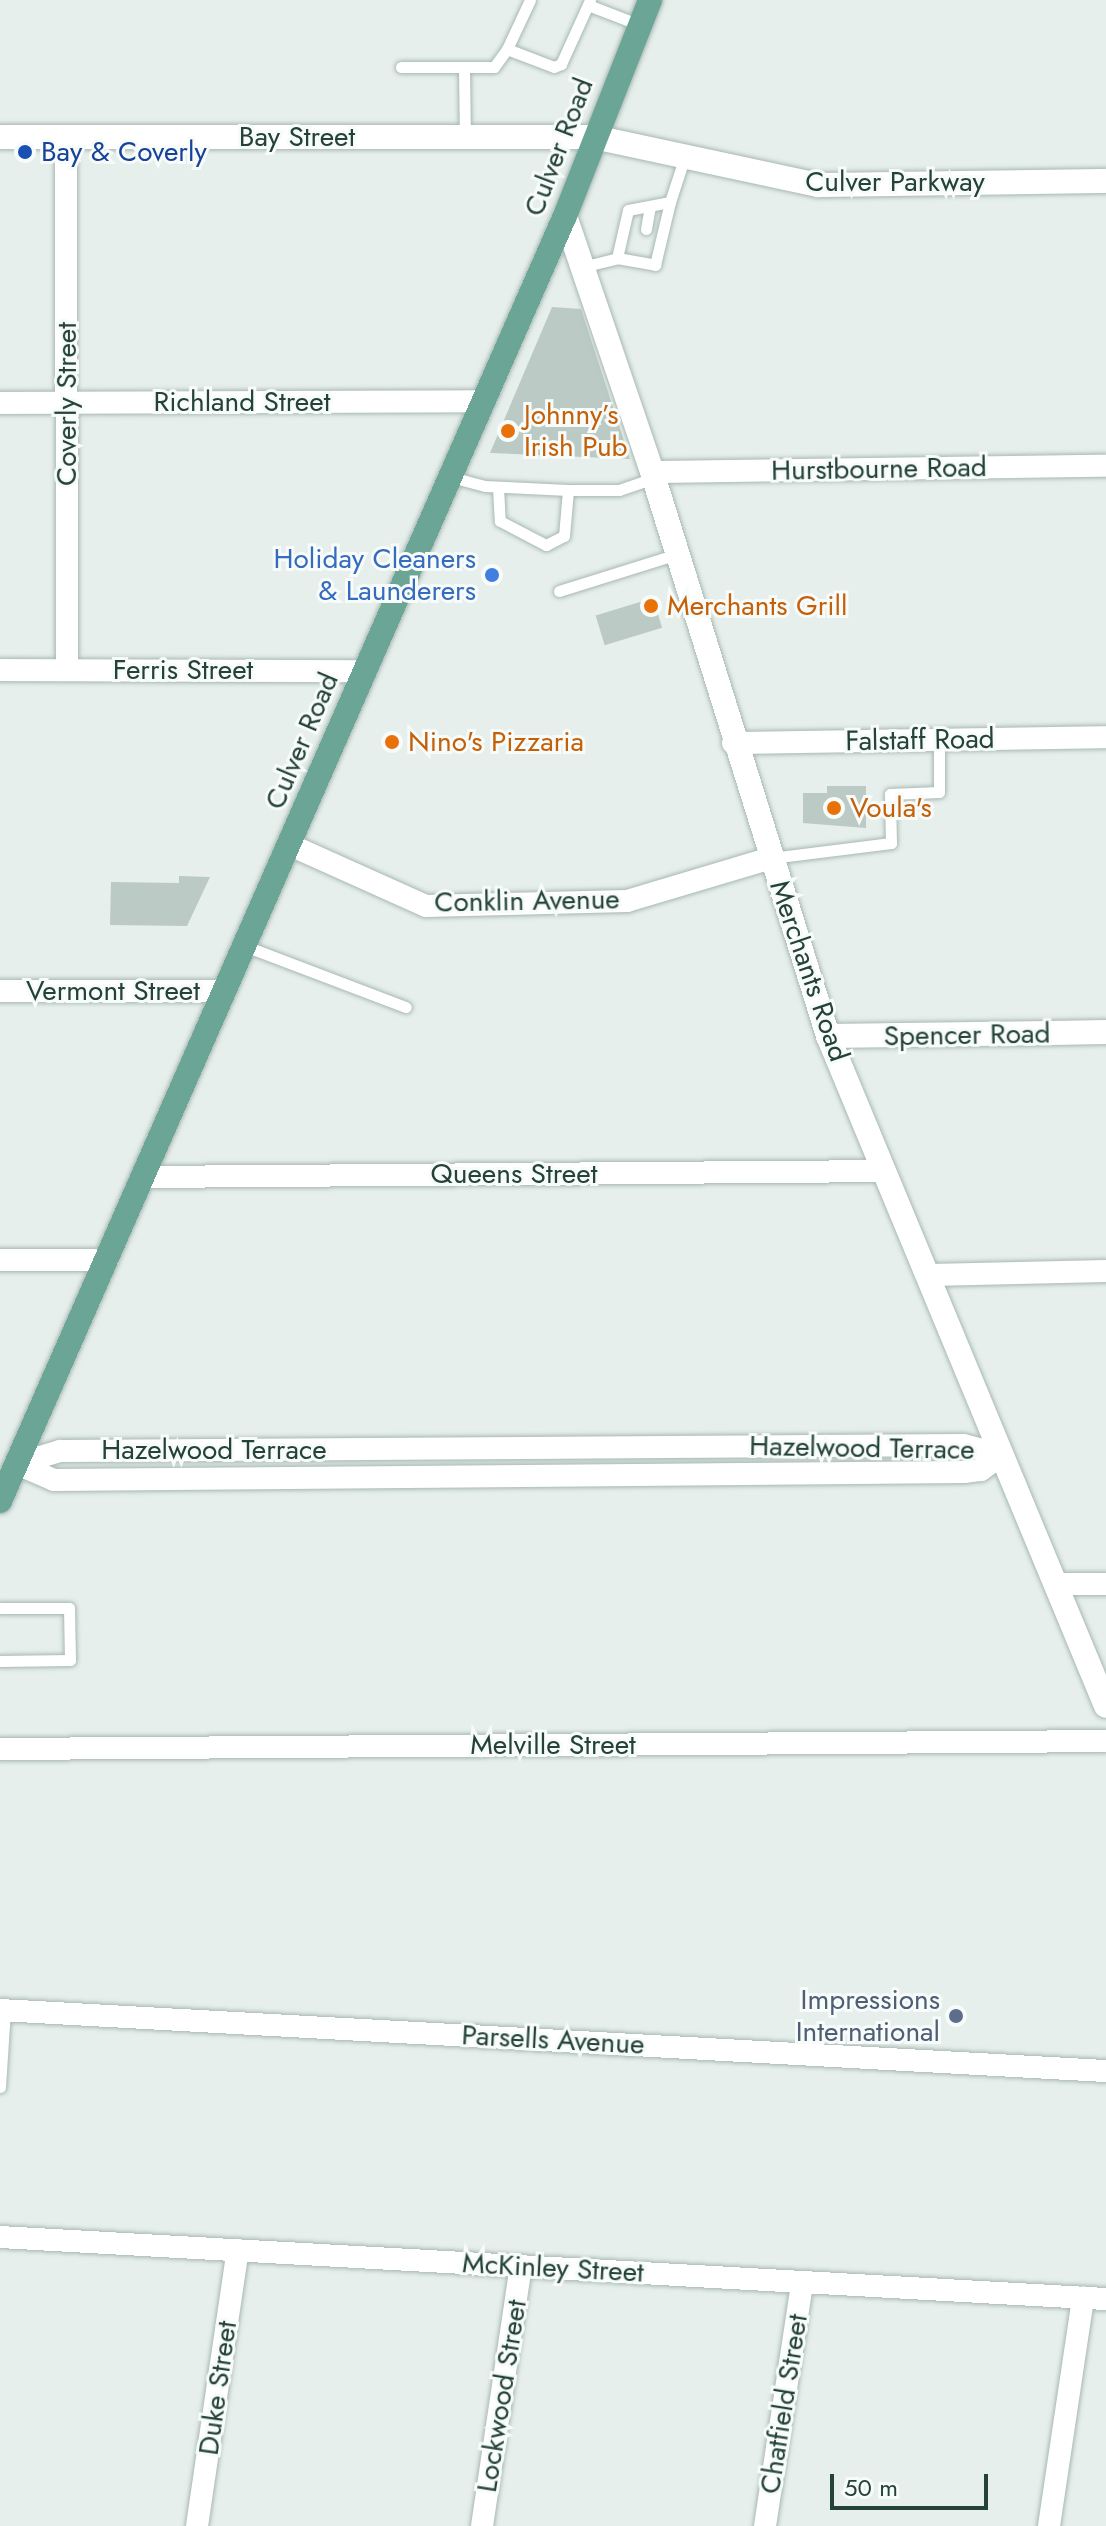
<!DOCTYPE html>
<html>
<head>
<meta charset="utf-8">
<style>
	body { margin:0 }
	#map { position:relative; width:1106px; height:2526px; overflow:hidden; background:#e6efeb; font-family:Jost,sans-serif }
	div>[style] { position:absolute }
	.building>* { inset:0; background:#bbcac4; transform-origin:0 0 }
	.roads { filter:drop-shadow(0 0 2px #a8b8b2) drop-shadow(0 0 2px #a8b8b2) }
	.lane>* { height:11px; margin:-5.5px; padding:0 5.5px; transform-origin:5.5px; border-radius:5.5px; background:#fff }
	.street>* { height:22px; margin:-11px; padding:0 11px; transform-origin:11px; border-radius:11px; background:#fff }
	.secondary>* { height:24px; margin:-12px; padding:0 12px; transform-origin:12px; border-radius:12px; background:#fff }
	.primary>* { height:24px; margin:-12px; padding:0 12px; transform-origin:12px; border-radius:12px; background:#6aa596 }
	.dots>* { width:22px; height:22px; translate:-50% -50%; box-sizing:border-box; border:4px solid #f7fbf9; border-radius:50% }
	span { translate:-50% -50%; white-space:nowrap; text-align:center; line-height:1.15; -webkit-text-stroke:6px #f7fbf9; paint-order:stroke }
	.street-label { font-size:28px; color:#24423a }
	.transit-label { font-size:28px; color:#164399 }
	.left { translate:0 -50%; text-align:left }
	.food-label { font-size:28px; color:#c56008 }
	.shop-label { font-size:28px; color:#366cbe }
	.right { translate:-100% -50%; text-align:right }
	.service-label { font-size:28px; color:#4e5e75 }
	.scale { position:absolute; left:830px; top:2474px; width:158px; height:36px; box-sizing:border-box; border:4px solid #24423a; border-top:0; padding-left:10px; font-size:24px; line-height:28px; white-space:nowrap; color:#24423a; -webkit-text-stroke:6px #f7fbf9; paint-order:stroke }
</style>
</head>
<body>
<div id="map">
	<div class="building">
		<i style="clip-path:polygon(552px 307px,581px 309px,630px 459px,490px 453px)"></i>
		<i style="left:653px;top:598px;width:31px;height:60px;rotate:73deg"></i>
		<i style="clip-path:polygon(827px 786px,866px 786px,866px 828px,803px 823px,803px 793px,827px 793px)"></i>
		<i style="clip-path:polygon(179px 876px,210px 877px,187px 926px,110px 925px,111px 882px,179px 883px)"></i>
	</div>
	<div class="roads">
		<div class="lane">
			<i style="left:588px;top:5px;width:56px;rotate:21deg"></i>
			<i style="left:507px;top:49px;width:54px;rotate:-64.9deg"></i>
			<i style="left:401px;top:67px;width:93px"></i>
			<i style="left:494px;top:67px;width:22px;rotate:-54deg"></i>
			<i style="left:507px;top:49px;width:50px;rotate:21deg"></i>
			<i style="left:554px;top:67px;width:8px;rotate:-23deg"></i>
			<i style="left:561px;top:64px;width:70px;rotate:-65.6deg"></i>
			<i style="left:464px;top:69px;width:68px;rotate:89.2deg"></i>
			<i style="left:646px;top:229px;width:23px;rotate:-80deg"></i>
			<i style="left:617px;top:258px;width:39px;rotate:10deg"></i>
			<i style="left:655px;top:265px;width:65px;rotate:-76.6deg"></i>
			<i style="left:582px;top:267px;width:36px;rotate:-14deg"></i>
			<i style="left:617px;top:258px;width:49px;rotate:-77.1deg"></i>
			<i style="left:628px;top:210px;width:43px;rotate:-10.8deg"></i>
			<i style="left:670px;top:202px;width:45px;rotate:-72deg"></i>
			<i style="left:451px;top:477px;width:35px;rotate:15deg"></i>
			<i style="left:485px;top:486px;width:83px;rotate:2.8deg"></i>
			<i style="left:568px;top:490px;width:51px"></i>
			<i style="left:619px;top:490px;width:37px;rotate:-19deg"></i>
			<i style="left:498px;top:487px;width:34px;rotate:87deg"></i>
			<i style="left:500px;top:521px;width:52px;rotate:27.6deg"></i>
			<i style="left:546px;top:545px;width:20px;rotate:-27deg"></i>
			<i style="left:564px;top:536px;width:46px;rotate:-85deg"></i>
			<i style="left:559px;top:591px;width:124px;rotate:-17.4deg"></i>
			<i style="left:771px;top:858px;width:121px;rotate:-7.1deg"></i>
			<i style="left:891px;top:843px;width:49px;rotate:-91.2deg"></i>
			<i style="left:890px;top:794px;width:49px;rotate:-2.3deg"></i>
			<i style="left:939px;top:792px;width:52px;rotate:-90deg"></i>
			<i style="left:245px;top:946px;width:172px;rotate:20.8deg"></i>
			<i style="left:0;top:1608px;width:69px"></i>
			<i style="left:69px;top:1608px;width:52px;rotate:88.9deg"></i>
			<i style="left:70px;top:1660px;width:70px;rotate:179.2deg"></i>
			<i style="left:0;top:2087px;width:77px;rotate:-86.3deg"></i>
		</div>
		<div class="street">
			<i style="left:66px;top:137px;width:533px;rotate:89.89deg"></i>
			<i style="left:0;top:403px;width:483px;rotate:-0.2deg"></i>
			<i style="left:652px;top:472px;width:454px;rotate:-0.8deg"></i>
			<i style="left:0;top:670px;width:365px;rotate:0.2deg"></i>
			<i style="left:733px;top:743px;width:373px;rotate:-0.9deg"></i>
			<i style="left:290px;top:845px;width:149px;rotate:24.2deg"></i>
			<i style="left:426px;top:906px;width:201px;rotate:-1.4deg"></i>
			<i style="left:627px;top:901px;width:150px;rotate:-16.6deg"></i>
			<i style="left:0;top:991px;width:225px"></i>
			<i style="left:144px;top:1177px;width:740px;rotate:-0.46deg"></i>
			<i style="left:0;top:1260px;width:107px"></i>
			<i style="left:930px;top:1275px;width:176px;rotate:-1.3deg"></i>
			<i style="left:17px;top:1464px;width:40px;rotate:23.4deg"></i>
			<i style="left:54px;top:1480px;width:910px;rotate:-0.5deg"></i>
			<i style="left:964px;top:1472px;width:17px;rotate:-7deg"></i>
			<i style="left:981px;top:1470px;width:26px;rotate:-36deg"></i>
			<i style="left:17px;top:1464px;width:45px;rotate:-16.8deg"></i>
			<i style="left:60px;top:1451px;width:903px;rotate:-0.38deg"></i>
			<i style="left:963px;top:1445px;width:40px;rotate:14.4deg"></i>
			<i style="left:1057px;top:1584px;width:49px"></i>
			<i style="left:0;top:1749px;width:1106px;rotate:-0.41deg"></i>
			<i style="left:0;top:2010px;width:1108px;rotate:3.16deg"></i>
			<i style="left:0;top:2237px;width:1108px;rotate:3.21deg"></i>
			<i style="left:197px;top:2526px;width:279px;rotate:-81.6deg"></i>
			<i style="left:482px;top:2526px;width:263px;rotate:-81.5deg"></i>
			<i style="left:765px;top:2526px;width:246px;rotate:-81.3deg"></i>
			<i style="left:1049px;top:2526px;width:231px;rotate:-81.5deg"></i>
		</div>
		<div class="secondary">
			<i style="left:0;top:137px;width:594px"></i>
			<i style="left:594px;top:137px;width:229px;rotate:12.1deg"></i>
			<i style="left:818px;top:185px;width:288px;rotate:-0.8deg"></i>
			<i style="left:565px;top:216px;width:270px;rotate:71.2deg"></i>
			<i style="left:652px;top:472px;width:591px;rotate:72.67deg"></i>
			<i style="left:828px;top:1036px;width:725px;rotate:67.47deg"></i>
			<i style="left:828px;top:1036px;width:278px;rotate:-0.8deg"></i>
		</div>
		<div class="primary">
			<i style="left:0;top:1501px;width:1404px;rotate:-66.27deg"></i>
			<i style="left:565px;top:216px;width:232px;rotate:-68.5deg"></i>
		</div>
	</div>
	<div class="dots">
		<i style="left:25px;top:152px;background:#1a4fb4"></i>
		<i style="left:508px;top:431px;background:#e8710a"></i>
		<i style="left:492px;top:575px;background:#3f7fe0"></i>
		<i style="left:651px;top:606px;background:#e8710a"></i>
		<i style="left:392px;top:742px;background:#e8710a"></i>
		<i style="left:834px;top:808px;background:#e8710a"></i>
		<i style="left:956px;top:2016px;background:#5c6f8a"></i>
	</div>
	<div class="street-label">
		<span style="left:297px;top:137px">Bay Street</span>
		<span style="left:559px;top:147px;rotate:-69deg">Culver Road</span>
		<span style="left:895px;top:182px">Culver Parkway</span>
		<span style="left:242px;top:402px">Richland Street</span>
		<span style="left:67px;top:404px;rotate:-90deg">Coverly Street</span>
		<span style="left:879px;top:469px;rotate:-1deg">Hurstbourne Road</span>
		<span style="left:183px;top:670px">Ferris Street</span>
		<span style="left:920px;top:740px;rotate:-1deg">Falstaff Road</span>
		<span style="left:302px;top:741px;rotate:-67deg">Culver Road</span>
		<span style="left:527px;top:901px;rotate:-1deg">Conklin Avenue</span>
		<span style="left:809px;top:971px;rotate:71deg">Merchants Road</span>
		<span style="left:113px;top:991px">Vermont Street</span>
		<span style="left:967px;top:1035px;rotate:-1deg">Spencer Road</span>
		<span style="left:514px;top:1174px">Queens Street</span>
		<span style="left:862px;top:1448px;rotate:1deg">Hazelwood Terrace</span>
		<span style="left:214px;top:1450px">Hazelwood Terrace</span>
		<span style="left:553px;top:1745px">Melville Street</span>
		<span style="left:553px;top:2040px;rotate:3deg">Parsells Avenue</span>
		<span style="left:553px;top:2268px;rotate:3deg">McKinley Street</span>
		<span style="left:218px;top:2388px;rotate:-82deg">Duke Street</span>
		<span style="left:502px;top:2396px;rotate:-81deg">Lockwood Street</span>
		<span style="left:784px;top:2404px;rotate:-81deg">Chatfield Street</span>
	</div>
	<div class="transit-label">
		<span class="left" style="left:41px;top:152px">Bay &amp; Coverly</span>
	</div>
	<div class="food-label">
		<span class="left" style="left:524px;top:431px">Johnny’s<br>Irish Pub</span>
		<span class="left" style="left:667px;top:606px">Merchants Grill</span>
		<span class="left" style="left:408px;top:742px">Nino's Pizzaria</span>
		<span class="left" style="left:850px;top:808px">Voula's</span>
	</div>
	<div class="shop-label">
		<span class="right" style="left:476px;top:575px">Holiday Cleaners<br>&amp; Launderers</span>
	</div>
	<div class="service-label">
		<span class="right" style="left:940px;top:2016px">Impressions<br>International</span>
	</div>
	<div class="scale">50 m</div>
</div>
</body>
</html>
